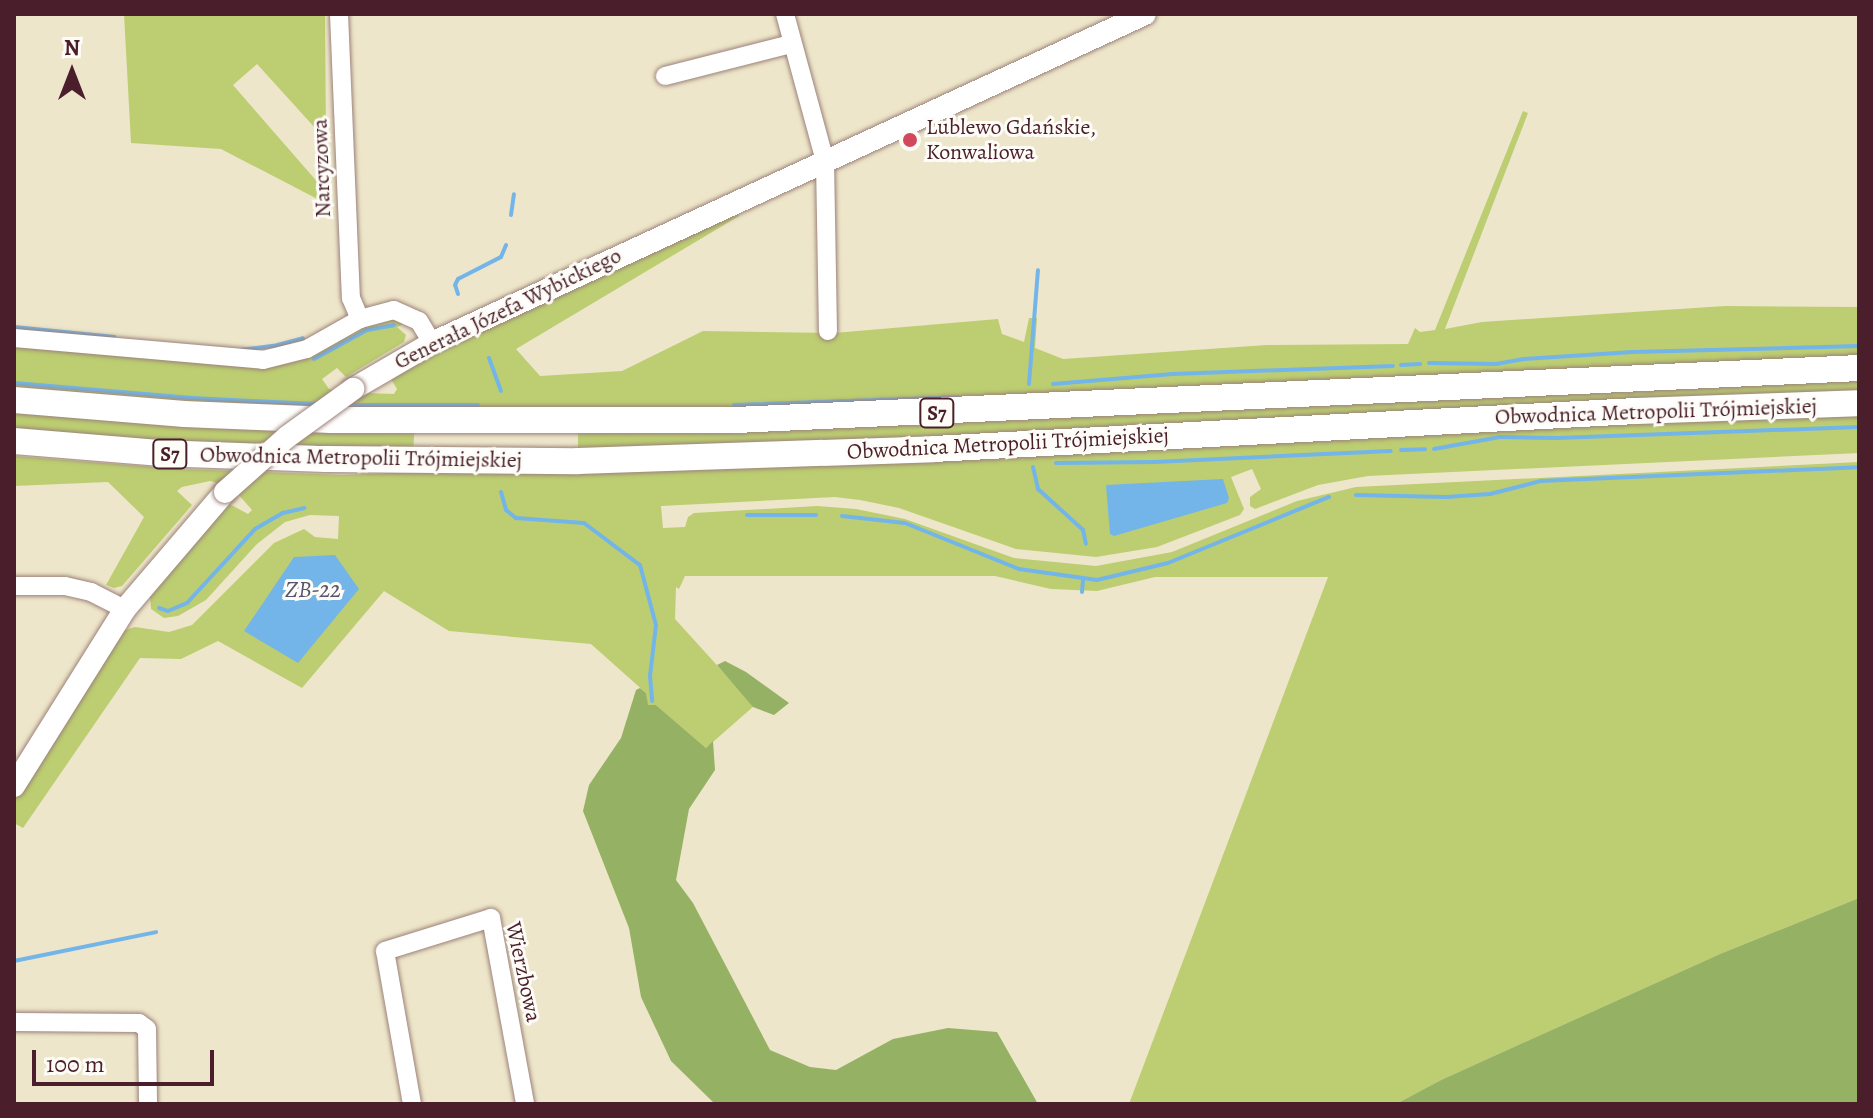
<!DOCTYPE html>
<html>
<head>
<meta charset="utf-8">
<style>
	body { margin:0 }
	#map { position:relative; width:1873px; height:1118px; overflow:hidden; background:#eee6ca; font-family:Alegreya,serif }
	div>[style] { position:absolute }
	.green>* { inset:0; background:#bcce71; transform-origin:0 0 }
	.forest>* { inset:0; background:#95b163 }
	.water>* { inset:0; background:#73b5e8 }
	.stream>* { height:4px; margin:-2px; padding:0 2px; transform-origin:2px; border-radius:2px; background:#73b5e8 }
	.roads { filter:drop-shadow(0 0 2px #9c827a) drop-shadow(0 0 2px #9c827a) }
	.minor>* { height:18px; margin:-9px; padding:0 9px; transform-origin:9px; border-radius:9px; background:#fff }
	.major>* { height:22px; margin:-11px; padding:0 11px; transform-origin:11px; border-radius:11px; background:#fff }
	.highway>* { height:26px; margin:-13px; padding:0 13px; transform-origin:13px; border-radius:13px; background:#fff }
	.bridges { filter:drop-shadow(0 0 2px #9c827a) drop-shadow(0 0 2px #9c827a) }
	.major-bridge>* { height:22px; margin:-11px; padding:0 11px; transform-origin:11px; border-radius:11px; background:#fff }
	.dots>* { width:22px; height:22px; translate:-50% -50%; box-sizing:border-box; border:4px solid #fdfcf7; border-radius:50% }
	span { translate:-50% -50%; white-space:nowrap; text-align:center; line-height:1.15; -webkit-text-stroke:6px #fdfcf7; paint-order:stroke }
	.shield-label span { padding:2px 6px; background:#fdfcf7; border:2px solid; border-radius:6px; -webkit-text-stroke-width:0 }
	.shield-label { font-size:20px; color:#4a1f2b; font-weight:700 }
	.poi-label { font-size:22px; color:#4a1f2b }
	.left { translate:0 -50%; text-align:left }
	.street-label { font-size:22px; color:#4a1f2b }
	.water-label { font-size:24px; color:#58546d; font-style:italic }
	.frame { position:absolute; inset:0; border:16px solid #4a1f2b; pointer-events:none }
	.north { position:absolute; left:32px; top:32px; width:80px; height:80px; -webkit-text-stroke:6px #fdfcf7; paint-order:stroke; rotate:0deg; font-size:22px; font-weight:700; line-height:32px; text-align:center; color:#4a1f2b }
	.north::after { content:''; display:block; margin:auto; width:28px; height:36px; background:#4a1f2b; clip-path:polygon(50% 0,100% 100%,50% 72%,0 100%) }
	.scale { position:absolute; left:32px; top:1050px; width:182px; height:36px; box-sizing:border-box; border:4px solid #4a1f2b; border-top:0; padding-left:10px; font-size:24px; line-height:28px; white-space:nowrap; color:#4a1f2b; -webkit-text-stroke:6px #fdfcf7; paint-order:stroke }
</style>
</head>
<body>
<div id="map">
	<div class="green">
		<i style="clip-path:polygon(124px 14px,325px 14px,326px 140px,257px 64px,233px 85px,327px 193px,327px 204px,221px 149px,131px 143px)"></i>
		<i style="clip-path:polygon(1523px 111px,1528px 113px,1445px 329px,1482px 322px,1725px 306px,1859px 307px,1859px 358px,1647px 365px,694px 410px,506px 412px,211px 403px,14px 389px,14px 343px,240px 365px,366px 323px,394px 319px,405px 323px,397px 327px,406px 335px,404px 342px,346px 377px,337px 368px,322px 379px,329px 389px,358px 398px,367px 393px,394px 394px,397px 389px,389px 376px,735px 207px,739px 216px,516px 349px,540px 376px,622px 371px,703px 331px,834px 333px,998px 319px,1002px 334px,1024px 342px,1029px 318px,1037px 318px,1035px 348px,1063px 359px,1267px 345px,1408px 344px,1415px 328px,1420px 332px,1435px 330px)"></i>
		<i style="clip-path:polygon(1859px 376px,1859px 397px,578px 454px,578px 429px)"></i>
		<i style="left:14px;top:407px;width:401px;height:28px;rotate:3deg"></i>
		<i style="clip-path:polygon(1859px 414px,1859px 453px,1368px 476px,1318px 485px,1255px 509px,1250px 506px,1250px 497px,1261px 489px,1252px 469px,1231px 477px,1244px 509px,1240px 515px,1157px 547px,1096px 557px,1016px 549px,899px 508px,860px 500px,835px 497px,661px 506px,663px 528px,685px 527px,688px 517px,694px 513px,817px 506px,856px 509px,905px 519px,1014px 558px,1096px 566px,1172px 552px,1297px 501px,1356px 487px,1859px 462px,1859px 898px,1720px 954px,1441px 1080px,1396px 1104px,1129px 1104px,1328px 577px,1155px 577px,1097px 591px,1051px 589px,995px 576px,685px 576px,679px 589px,676px 587px,675px 619px,754px 706px,706px 748px,656px 705px,647px 705px,646px 693px,591px 644px,449px 631px,384px 591px,302px 688px,218px 641px,181px 659px,140px 658px,23px 828px,14px 823px,14px 799px,122px 631px,135px 627px,169px 632px,192px 625px,274px 543px,304px 529px,315px 537px,338px 539px,339px 516px,310px 515px,285px 522px,257px 544px,206px 600px,178px 616px,164px 618px,151px 609px,150px 596px,224px 501px,248px 514px,252px 510px,238px 494px,243px 489px,210px 481px,182px 487px,177px 491px,192px 505px,122px 586px,114px 588px,106px 585px,144px 517px,108px 482px,14px 486px,14px 456px,179px 469px,344px 475px)"></i>
	</div>
	<div class="forest">
		<i style="clip-path:polygon(725px 661px,746px 672px,789px 703px,774px 715px,753px 707px,717px 665px)"></i>
		<i style="clip-path:polygon(640px 688px,646px 693px,648px 705px,656px 705px,706px 748px,713px 741px,715px 770px,689px 809px,676px 880px,693px 903px,770px 1050px,810px 1067px,836px 1070px,893px 1039px,948px 1028px,997px 1032px,1038px 1104px,715px 1104px,671px 1061px,641px 997px,629px 928px,583px 811px,589px 785px,621px 738px,636px 690px)"></i>
		<i style="clip-path:polygon(1859px 898px,1859px 1104px,1396px 1104px,1441px 1080px,1720px 954px)"></i>
	</div>
	<div class="water">
		<i style="clip-path:polygon(1223px 479px,1229px 498px,1227px 503px,1114px 536px,1110px 534px,1106px 485px)"></i>
		<i style="clip-path:polygon(335px 555px,359px 589px,298px 663px,244px 631px,294px 557px)"></i>
	</div>
	<div class="stream">
		<i style="left:511px;top:215px;width:21px;rotate:-82deg"></i>
		<i style="left:458px;top:294px;width:9px;rotate:-108deg"></i>
		<i style="left:455px;top:285px;width:7px;rotate:-63deg"></i>
		<i style="left:458px;top:279px;width:48px;rotate:-27.1deg"></i>
		<i style="left:501px;top:257px;width:13px;rotate:-67deg"></i>
		<i style="left:14px;top:327px;width:101px;rotate:5.7deg"></i>
		<i style="left:240px;top:350px;width:34px;rotate:-7deg"></i>
		<i style="left:274px;top:346px;width:30px;rotate:-15deg"></i>
		<i style="left:489px;top:358px;width:35px;rotate:70deg"></i>
		<i style="left:314px;top:359px;width:60px;rotate:-28.7deg"></i>
		<i style="left:367px;top:330px;width:27px;rotate:-10deg"></i>
		<i style="left:1429px;top:363px;width:67px;rotate:0.9deg"></i>
		<i style="left:1496px;top:364px;width:27px;rotate:-10deg"></i>
		<i style="left:1523px;top:359px;width:110px;rotate:-3.6deg"></i>
		<i style="left:1633px;top:352px;width:226px;rotate:-1.5deg"></i>
		<i style="left:1401px;top:365px;width:19px;rotate:-3deg"></i>
		<i style="left:14px;top:383px;width:179px;rotate:4.8deg"></i>
		<i style="left:192px;top:398px;width:124px;rotate:2.8deg"></i>
		<i style="left:1029px;top:384px;width:114px;rotate:-85.5deg"></i>
		<i style="left:1053px;top:384px;width:120px;rotate:-4.8deg"></i>
		<i style="left:1173px;top:374px;width:220px;rotate:-2.1deg"></i>
		<i style="left:345px;top:405px;width:133px"></i>
		<i style="left:734px;top:405px;width:224px;rotate:-2deg"></i>
		<i style="left:1434px;top:449px;width:67px;rotate:-10.3deg"></i>
		<i style="left:1500px;top:437px;width:57px;rotate:1deg"></i>
		<i style="left:1557px;top:438px;width:302px;rotate:-2.1deg"></i>
		<i style="left:1401px;top:450px;width:24px;rotate:-2deg"></i>
		<i style="left:1056px;top:463px;width:99px;rotate:-0.6deg"></i>
		<i style="left:1155px;top:462px;width:236px;rotate:-2.7deg"></i>
		<i style="left:1033px;top:467px;width:23px;rotate:77deg"></i>
		<i style="left:1038px;top:489px;width:61px;rotate:42.3deg"></i>
		<i style="left:1083px;top:530px;width:14px;rotate:78deg"></i>
		<i style="left:501px;top:492px;width:19px;rotate:74deg"></i>
		<i style="left:506px;top:510px;width:13px;rotate:39deg"></i>
		<i style="left:516px;top:518px;width:68px;rotate:4.2deg"></i>
		<i style="left:584px;top:523px;width:70px;rotate:36.9deg"></i>
		<i style="left:640px;top:565px;width:62px;rotate:75.1deg"></i>
		<i style="left:656px;top:625px;width:51px;rotate:96.7deg"></i>
		<i style="left:650px;top:676px;width:25px;rotate:85deg"></i>
		<i style="left:1356px;top:495px;width:90px;rotate:1.3deg"></i>
		<i style="left:1446px;top:497px;width:44px;rotate:-3.9deg"></i>
		<i style="left:1490px;top:494px;width:53px;rotate:-14.3deg"></i>
		<i style="left:1541px;top:481px;width:318px;rotate:-2.5deg"></i>
		<i style="left:747px;top:515px;width:69px"></i>
		<i style="left:842px;top:516px;width:63px;rotate:6.3deg"></i>
		<i style="left:905px;top:523px;width:123px;rotate:22deg"></i>
		<i style="left:1019px;top:569px;width:79px;rotate:8deg"></i>
		<i style="left:1097px;top:580px;width:73px;rotate:-13.5deg"></i>
		<i style="left:1168px;top:563px;width:174px;rotate:-22.3deg"></i>
		<i style="left:1082px;top:592px;width:12px;rotate:-85deg"></i>
		<i style="left:159px;top:608px;width:9px;rotate:18deg"></i>
		<i style="left:168px;top:611px;width:21px;rotate:-23deg"></i>
		<i style="left:187px;top:603px;width:100px;rotate:-47.4deg"></i>
		<i style="left:255px;top:529px;width:32px;rotate:-30deg"></i>
		<i style="left:283px;top:513px;width:22px;rotate:-13deg"></i>
		<i style="left:14px;top:961px;width:145px;rotate:-11.5deg"></i>
	</div>
	<div class="roads">
		<div class="minor">
			<i style="left:339px;top:14px;width:284px;rotate:87.6deg"></i>
			<i style="left:351px;top:298px;width:23px;rotate:67deg"></i>
			<i style="left:785px;top:14px;width:152px;rotate:74.8deg"></i>
			<i style="left:825px;top:161px;width:170px;rotate:89deg"></i>
			<i style="left:665px;top:76px;width:130px;rotate:-14.3deg"></i>
			<i style="left:14px;top:338px;width:250px;rotate:5deg"></i>
			<i style="left:263px;top:360px;width:45px;rotate:-14deg"></i>
			<i style="left:307px;top:349px;width:61px;rotate:-29.5deg"></i>
			<i style="left:360px;top:319px;width:35px;rotate:-15deg"></i>
			<i style="left:394px;top:310px;width:27px;rotate:24deg"></i>
			<i style="left:419px;top:321px;width:26px;rotate:59deg"></i>
			<i style="left:14px;top:586px;width:51px"></i>
			<i style="left:65px;top:586px;width:27px;rotate:13deg"></i>
			<i style="left:91px;top:592px;width:38px;rotate:27deg"></i>
			<i style="left:14px;top:1022px;width:125px;rotate:0.5deg"></i>
			<i style="left:139px;top:1023px;width:10px;rotate:37deg"></i>
			<i style="left:147px;top:1029px;width:75px;rotate:89.2deg"></i>
			<i style="left:412px;top:1104px;width:155px;rotate:-100deg"></i>
			<i style="left:385px;top:951px;width:111px;rotate:-17.3deg"></i>
			<i style="left:491px;top:918px;width:189px;rotate:79.6deg"></i>
		</div>
		<div class="major">
			<i style="left:353px;top:389px;width:91px;rotate:-30.2deg"></i>
			<i style="left:432px;top:343px;width:785px;rotate:-24.77deg"></i>
			<i style="left:14px;top:786px;width:209px;rotate:-57.9deg"></i>
			<i style="left:125px;top:609px;width:154px;rotate:-49.5deg"></i>
		</div>
		<div class="highway">
			<i style="left:14px;top:400px;width:171px;rotate:4.7deg"></i>
			<i style="left:184px;top:414px;width:147px;rotate:2.3deg"></i>
			<i style="left:331px;top:420px;width:405px"></i>
			<i style="left:736px;top:420px;width:1124px;rotate:-2.65deg"></i>
			<i style="left:14px;top:441px;width:145px;rotate:4.7deg"></i>
			<i style="left:159px;top:453px;width:167px;rotate:2.1deg"></i>
			<i style="left:326px;top:459px;width:252px;rotate:0.5deg"></i>
			<i style="left:578px;top:461px;width:356px;rotate:-1.9deg"></i>
			<i style="left:934px;top:449px;width:702px;rotate:-3.1deg"></i>
			<i style="left:1635px;top:411px;width:224px;rotate:-2deg"></i>
		</div>
	</div>
	<div class="bridges">
		<div class="major-bridge">
			<i style="left:225px;top:492px;width:83px;rotate:-41.6deg"></i>
			<i style="left:287px;top:437px;width:82px;rotate:-36deg"></i>
		</div>
	</div>
	<div class="dots">
		<i style="left:910px;top:140px;background:#d1495b"></i>
	</div>
	<div class="shield-label">
		<span style="left:937px;top:413px">S7</span>
		<span style="left:170px;top:454px">S7</span>
	</div>
	<div class="poi-label">
		<span class="left" style="left:926px;top:140px">Lublewo Gdańskie,<br>Konwaliowa</span>
	</div>
	<div class="street-label">
		<span style="left:322px;top:168px;rotate:-92deg">Narcyzowa</span>
		<span style="left:508px;top:309px;rotate:-26deg">Generała Józefa Wybickiego</span>
		<span style="left:1656px;top:412px;rotate:-2deg">Obwodnica Metropolii Trójmiejskiej</span>
		<span style="left:1008px;top:444px;rotate:-3deg">Obwodnica Metropolii Trójmiejskiej</span>
		<span style="left:361px;top:458px;rotate:1deg">Obwodnica Metropolii Trójmiejskiej</span>
		<span style="left:523px;top:972px;rotate:78deg">Wierzbowa</span>
	</div>
	<div class="water-label">
		<span style="left:313px;top:590px">ZB-22</span>
	</div>
	<div class="frame"></div>
	<div class="north">N</div>
	<div class="scale">100 m</div>
</div>
</body>
</html>
